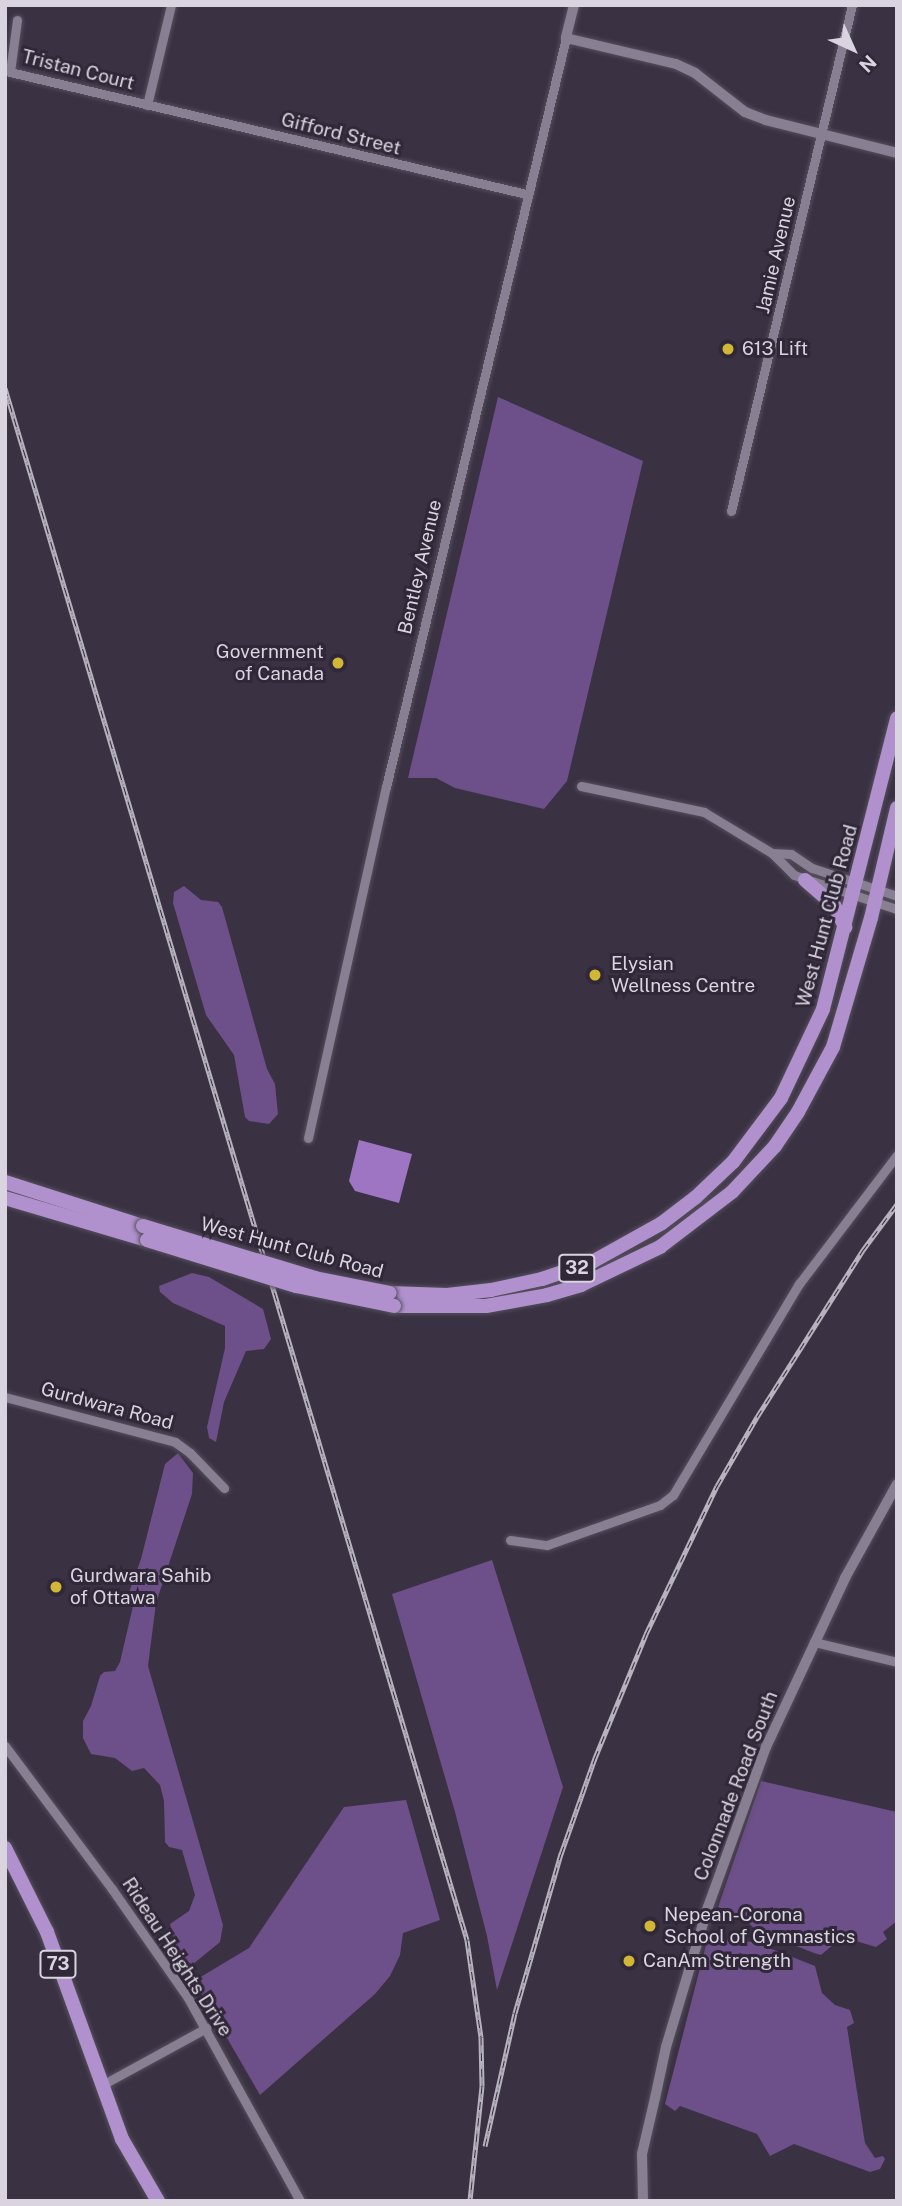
<!DOCTYPE html>
<html>
<head>
<meta charset="utf-8">
<style>
	body { margin:0 }
	#map { position:relative; width:902px; height:2206px; overflow:hidden; background:#3a3243; font-family:"Public Sans",sans-serif }
	div>[style] { position:absolute }
	.green>* { inset:0; background:#6d4f89 }
	.water>* { inset:0; background:#9d75c2 }
	.roads { filter:drop-shadow(0 0 2px #554e5c) drop-shadow(0 0 2px #554e5c) }
	.minor>* { height:9px; margin:-4.5px; padding:0 4.5px; transform-origin:4.5px; border-radius:4.5px; background:#887f92 }
	.tertiary>* { height:10px; margin:-5px; padding:0 5px; transform-origin:5px; border-radius:5px; background:#887f92 }
	.primary>* { height:14px; margin:-7px; padding:0 7px; transform-origin:7px; border-radius:7px; background:#b091cd }
	.rail>* { height:5px; margin-top:-2.5px; transform-origin:0; background:repeating-linear-gradient(90deg,#302838 0 8px,#b8b2bf 0 16px); box-sizing:border-box; border-block:2px solid #b8b2bf }
	.bridges { filter:drop-shadow(0 0 2px #554e5c) drop-shadow(0 0 2px #554e5c) }
	.primary-bridge>* { height:14px; margin:-7px; padding:0 7px; transform-origin:7px; border-radius:7px; background:#b091cd }
	.dots>* { width:19px; height:19px; translate:-50% -50%; box-sizing:border-box; border:4px solid #302838; border-radius:50% }
	span { translate:-50% -50%; white-space:nowrap; text-align:center; line-height:1.15; -webkit-text-stroke:6px #302838; paint-order:stroke }
	.shield-label span { padding:2px 5px; background:#302838; border:2px solid; border-radius:5px; -webkit-text-stroke-width:0 }
	.shield-label { font-size:18px; color:#d9d4df; font-weight:700 }
	.street-label { font-size:19px; color:#d9d4df }
	.poi-label { font-size:19px; color:#d9d4df }
	.left { translate:0 -50%; text-align:left }
	.right { translate:-100% -50%; text-align:right }
	.frame { position:absolute; inset:0; border:7px solid #d9d4df; pointer-events:none }
	.north { position:absolute; left:818px; top:14px; width:70px; height:70px; -webkit-text-stroke:5px #302838; paint-order:stroke; rotate:135deg; font-size:19px; font-weight:700; line-height:28px; text-align:center; color:#d9d4df }
	.north::after { content:''; display:block; margin:auto; width:24px; height:32px; background:#d9d4df; clip-path:polygon(50% 0,100% 100%,50% 72%,0 100%) }
</style>
</head>
<body>
<div id="map">
	<div class="green">
		<i style="clip-path:polygon(498px 397px,643px 461px,567px 781px,544px 809px,455px 788px,436px 778px,408px 778px)"></i>
		<i style="clip-path:polygon(184px 886px,201px 900px,218px 902px,222px 907px,267px 1069px,275px 1084px,278px 1114px,269px 1124px,249px 1121px,245px 1117px,234px 1055px,206px 1015px,173px 903px,174px 892px)"></i>
		<i style="clip-path:polygon(192px 1273px,209px 1277px,263px 1309px,271px 1339px,264px 1349px,246px 1351px,224px 1402px,216px 1442px,209px 1438px,207px 1427px,225px 1348px,225px 1326px,173px 1303px,160px 1292px,159px 1286px)"></i>
		<i style="clip-path:polygon(178px 1453px,193px 1473px,192px 1494px,156px 1603px,148px 1666px,223px 1925px,220px 1942px,192px 1965px,178px 1953px,170px 1924px,189px 1911px,195px 1895px,182px 1850px,169px 1847px,165px 1842px,164px 1801px,160px 1785px,144px 1768px,132px 1771px,115px 1758px,91px 1754px,83px 1738px,83px 1721px,91px 1706px,100px 1676px,104px 1672px,115px 1671px,120px 1662px,133px 1606px,127px 1598px,141px 1559px,165px 1464px)"></i>
		<i style="clip-path:polygon(492px 1560px,563px 1787px,497px 1990px,487px 1936px,455px 1812px,392px 1594px)"></i>
		<i style="clip-path:polygon(761px 1781px,897px 1812px,897px 1921px,883px 1932px,887px 1939px,876px 1947px,849px 1939px,834px 1944px,821px 1955px,814px 1953px,758px 1931px,738px 1915px,718px 1907px)"></i>
		<i style="clip-path:polygon(406px 1800px,440px 1920px,403px 1933px,400px 1955px,390px 1976px,375px 1994px,260px 2095px,194px 1981px,249px 1948px,344px 1807px)"></i>
		<i style="clip-path:polygon(709px 1933px,730px 1940px,754px 1942px,815px 1966px,822px 1993px,835px 2005px,850px 2010px,854px 2023px,847px 2027px,865px 2143px,875px 2158px,883px 2156px,885px 2159px,880px 2169px,870px 2172px,794px 2144px,770px 2156px,757px 2134px,680px 2106px,675px 2111px,665px 2104px)"></i>
	</div>
	<div class="water">
		<i style="clip-path:polygon(359px 1140px,412px 1154px,399px 1203px,355px 1191px,349px 1181px)"></i>
	</div>
	<div class="roads">
		<div class="minor">
			<i style="left:17px;top:20px;width:52px;rotate:97.7deg"></i>
			<i style="left:10px;top:72px;width:530px;rotate:13.3deg"></i>
			<i style="left:147px;top:105px;width:103px;rotate:-76.5deg"></i>
			<i style="left:731px;top:511px;width:520px;rotate:-76.55deg"></i>
			<i style="left:581px;top:786px;width:126px;rotate:11.9deg"></i>
			<i style="left:704px;top:812px;width:79px;rotate:31.1deg"></i>
			<i style="left:772px;top:853px;width:31px;rotate:45deg"></i>
			<i style="left:794px;top:875px;width:108px;rotate:18.3deg"></i>
			<i style="left:772px;top:853px;width:19px;rotate:3deg"></i>
			<i style="left:791px;top:854px;width:25px;rotate:34deg"></i>
			<i style="left:812px;top:868px;width:89px;rotate:18.2deg"></i>
			<i style="left:308px;top:1138px;width:360px;rotate:-77.5deg"></i>
			<i style="left:386px;top:787px;width:770px;rotate:-76.49deg"></i>
			<i style="left:5px;top:1397px;width:176px;rotate:14.8deg"></i>
			<i style="left:175px;top:1442px;width:19px;rotate:36deg"></i>
			<i style="left:190px;top:1453px;width:49px;rotate:45.8deg"></i>
			<i style="left:510px;top:1540px;width:37px;rotate:8deg"></i>
			<i style="left:547px;top:1545px;width:120px;rotate:-19.5deg"></i>
			<i style="left:660px;top:1505px;width:16px;rotate:-38deg"></i>
			<i style="left:673px;top:1495px;width:246px;rotate:-59.2deg"></i>
			<i style="left:799px;top:1284px;width:162px;rotate:-52.8deg"></i>
			<i style="left:814px;top:1642px;width:85px;rotate:13.5deg"></i>
			<i style="left:5px;top:1746px;width:179px;rotate:53.2deg"></i>
			<i style="left:112px;top:1889px;width:133px;rotate:55.1deg"></i>
			<i style="left:188px;top:1998px;width:232px;rotate:61.1deg"></i>
			<i style="left:102px;top:2085px;width:119px;rotate:-28.7deg"></i>
		</div>
		<div class="tertiary">
			<i style="left:574px;top:5px;width:34px;rotate:104deg"></i>
			<i style="left:566px;top:38px;width:113px;rotate:13.3deg"></i>
			<i style="left:676px;top:64px;width:21px;rotate:25deg"></i>
			<i style="left:695px;top:73px;width:63px;rotate:38deg"></i>
			<i style="left:745px;top:112px;width:22px;rotate:21deg"></i>
			<i style="left:766px;top:120px;width:135px;rotate:14.1deg"></i>
			<i style="left:643px;top:2201px;width:47px;rotate:-91.2deg"></i>
			<i style="left:642px;top:2154px;width:57px;rotate:-76.9deg"></i>
			<i style="left:655px;top:2098px;width:52px;rotate:-77.8deg"></i>
			<i style="left:666px;top:2047px;width:146px;rotate:-73.3deg"></i>
			<i style="left:708px;top:1907px;width:170px;rotate:-70.1deg"></i>
			<i style="left:766px;top:1747px;width:187px;rotate:-64.9deg"></i>
			<i style="left:845px;top:1578px;width:107px;rotate:-61deg"></i>
		</div>
		<div class="primary">
			<i style="left:805px;top:880px;width:38px;rotate:41deg"></i>
			<i style="left:834px;top:905px;width:25px;rotate:63deg"></i>
			<i style="left:5px;top:1182px;width:145px;rotate:17.7deg"></i>
			<i style="left:5px;top:1198px;width:148px;rotate:16.5deg"></i>
			<i style="left:390px;top:1293px;width:57px;rotate:2deg"></i>
			<i style="left:447px;top:1295px;width:44px;rotate:-6.5deg"></i>
			<i style="left:491px;top:1290px;width:52px;rotate:-12.2deg"></i>
			<i style="left:542px;top:1279px;width:53px;rotate:-18.8deg"></i>
			<i style="left:592px;top:1262px;width:80px;rotate:-29.1deg"></i>
			<i style="left:662px;top:1223px;width:43px;rotate:-37.4deg"></i>
			<i style="left:696px;top:1197px;width:51px;rotate:-43.4deg"></i>
			<i style="left:733px;top:1162px;width:80px;rotate:-53.1deg"></i>
			<i style="left:781px;top:1098px;width:98px;rotate:-64.7deg"></i>
			<i style="left:823px;top:1009px;width:300px;rotate:-75.7deg"></i>
			<i style="left:394px;top:1306px;width:92px"></i>
			<i style="left:486px;top:1306px;width:62px;rotate:-10.2deg"></i>
			<i style="left:547px;top:1295px;width:35px;rotate:-16deg"></i>
			<i style="left:581px;top:1285px;width:88px;rotate:-25.7deg"></i>
			<i style="left:660px;top:1247px;width:91px;rotate:-37.4deg"></i>
			<i style="left:732px;top:1192px;width:63px;rotate:-46.9deg"></i>
			<i style="left:775px;top:1146px;width:41px;rotate:-55.9deg"></i>
			<i style="left:798px;top:1112px;width:74px;rotate:-61.7deg"></i>
			<i style="left:833px;top:1047px;width:134px;rotate:-73.6deg"></i>
			<i style="left:871px;top:918px;width:113px;rotate:-76.7deg"></i>
			<i style="left:5px;top:1848px;width:94px;rotate:63.4deg"></i>
			<i style="left:47px;top:1932px;width:220px;rotate:70.1deg"></i>
			<i style="left:122px;top:2139px;width:72px;rotate:59.9deg"></i>
		</div>
	</div>
	<div class="rail">
		<i style="left:5px;top:388px;width:1619px;rotate:73.42deg"></i>
		<i style="left:467px;top:1940px;width:98px;rotate:81.8deg"></i>
		<i style="left:481px;top:2037px;width:49px;rotate:88.8deg"></i>
		<i style="left:482px;top:2086px;width:116px;rotate:96deg"></i>
		<i style="left:485px;top:2146px;width:136px;rotate:-77.3deg"></i>
		<i style="left:515px;top:2013px;width:166px;rotate:-73.9deg"></i>
		<i style="left:561px;top:1854px;width:102px;rotate:-70.5deg"></i>
		<i style="left:595px;top:1758px;width:134px;rotate:-67.6deg"></i>
		<i style="left:646px;top:1634px;width:164px;rotate:-64.4deg"></i>
		<i style="left:717px;top:1486px;width:80px;rotate:-59.9deg"></i>
		<i style="left:757px;top:1417px;width:198px;rotate:-57.6deg"></i>
		<i style="left:863px;top:1250px;width:57px;rotate:-53.5deg"></i>
	</div>
	<div class="bridges">
		<div class="primary-bridge">
			<i style="left:143px;top:1226px;width:180px;rotate:16.8deg"></i>
			<i style="left:315px;top:1278px;width:76px;rotate:11.3deg"></i>
			<i style="left:147px;top:1240px;width:156px;rotate:17.2deg"></i>
			<i style="left:296px;top:1286px;width:100px;rotate:11.5deg"></i>
		</div>
	</div>
	<div class="dots">
		<i style="left:728px;top:349px;background:#d2b736"></i>
		<i style="left:338px;top:663px;background:#d2b736"></i>
		<i style="left:595px;top:975px;background:#d2b736"></i>
		<i style="left:56px;top:1587px;background:#d2b736"></i>
		<i style="left:650px;top:1926px;background:#d2b736"></i>
		<i style="left:629px;top:1961px;background:#d2b736"></i>
	</div>
	<div class="shield-label">
		<span style="left:577px;top:1268px">32</span>
		<span style="left:58px;top:1964px">73</span>
	</div>
	<div class="street-label">
		<span style="left:78px;top:70px;rotate:14deg">Tristan Court</span>
		<span style="left:341px;top:134px;rotate:14deg">Gifford Street</span>
		<span style="left:776px;top:255px;rotate:-77deg">Jamie Avenue</span>
		<span style="left:420px;top:567px;rotate:-77deg">Bentley Avenue</span>
		<span style="left:827px;top:916px;rotate:-75deg">West Hunt Club Road</span>
		<span style="left:292px;top:1248px;rotate:15deg">West Hunt Club Road</span>
		<span style="left:107px;top:1406px;rotate:15deg">Gurdwara Road</span>
		<span style="left:736px;top:1786px;rotate:-69deg">Colonnade Road South</span>
		<span style="left:177px;top:1957px;rotate:57deg">Rideau Heights Drive</span>
	</div>
	<div class="poi-label">
		<span class="left" style="left:742px;top:349px">613 Lift</span>
		<span class="right" style="left:324px;top:663px">Government<br>of Canada</span>
		<span class="left" style="left:611px;top:975px">Elysian<br>Wellness Centre</span>
		<span class="left" style="left:70px;top:1587px">Gurdwara Sahib<br>of Ottawa</span>
		<span class="left" style="left:664px;top:1926px">Nepean-Corona<br>School of Gymnastics</span>
		<span class="left" style="left:643px;top:1961px">CanAm Strength</span>
	</div>
	<div class="frame"></div>
	<div class="north">N</div>
</div>
</body>
</html>
